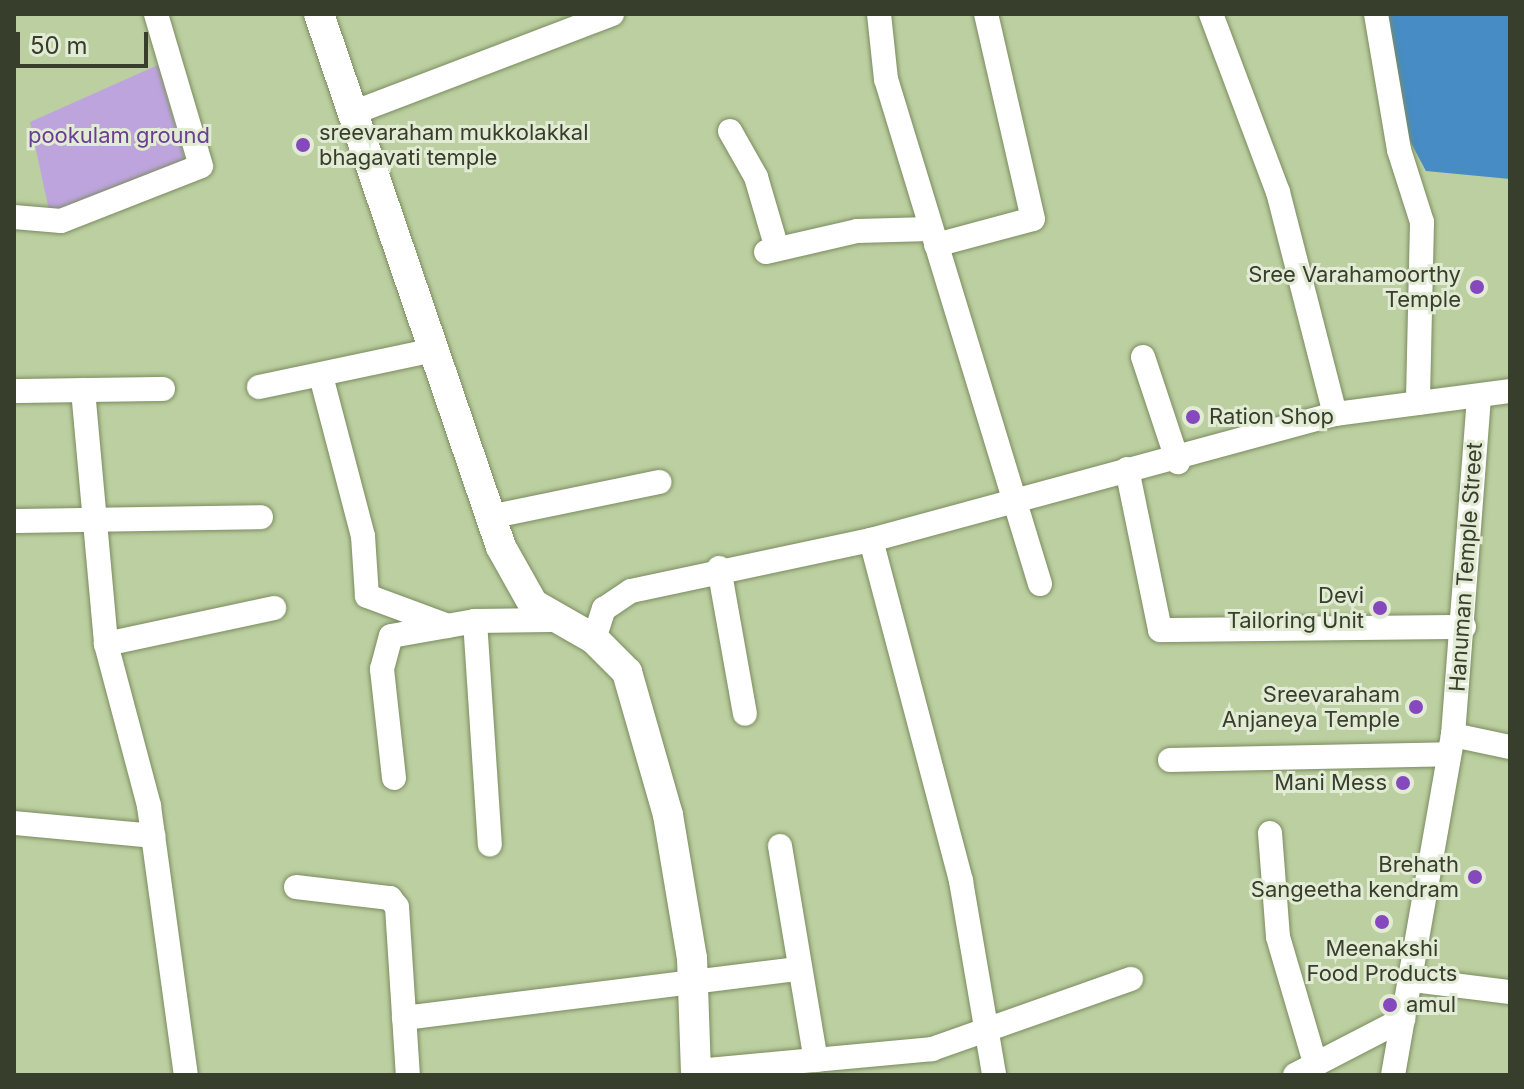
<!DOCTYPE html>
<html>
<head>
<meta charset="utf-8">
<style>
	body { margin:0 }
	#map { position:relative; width:1524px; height:1089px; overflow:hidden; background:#bccfa0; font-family:Inter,sans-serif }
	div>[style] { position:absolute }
	.green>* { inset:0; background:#bea4dd }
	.water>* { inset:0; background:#478cc4 }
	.roads { filter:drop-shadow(0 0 2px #7b8c60) drop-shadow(0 0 2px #7b8c60) }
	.minor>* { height:24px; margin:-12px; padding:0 12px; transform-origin:12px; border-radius:12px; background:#fff }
	.major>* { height:30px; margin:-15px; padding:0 15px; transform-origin:15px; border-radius:15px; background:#fff }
	.dots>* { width:22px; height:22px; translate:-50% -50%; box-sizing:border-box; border:4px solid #e2ebd4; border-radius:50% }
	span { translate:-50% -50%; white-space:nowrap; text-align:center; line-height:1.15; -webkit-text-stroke:6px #e2ebd4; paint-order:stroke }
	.poi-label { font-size:22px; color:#373f2c }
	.left { translate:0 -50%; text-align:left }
	.right { translate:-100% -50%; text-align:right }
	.park-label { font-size:22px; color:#6b3e95 }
	.street-label { font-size:22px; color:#373f2c }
	.frame { position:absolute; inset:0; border:16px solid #373f2c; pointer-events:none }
	.scale { position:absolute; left:16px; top:32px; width:132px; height:36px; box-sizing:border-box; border:4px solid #373f2c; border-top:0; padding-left:10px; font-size:24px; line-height:28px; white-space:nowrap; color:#373f2c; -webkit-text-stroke:6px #e2ebd4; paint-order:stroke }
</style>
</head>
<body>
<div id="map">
	<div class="green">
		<i style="clip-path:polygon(158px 65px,186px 164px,50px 215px,30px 122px)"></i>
	</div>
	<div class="water">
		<i style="clip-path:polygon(1388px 14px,1510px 14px,1510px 179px,1426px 171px,1403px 128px)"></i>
	</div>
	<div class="roads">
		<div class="minor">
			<i style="left:879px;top:14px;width:65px;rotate:83.9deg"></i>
			<i style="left:886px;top:79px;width:528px;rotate:73.04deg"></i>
			<i style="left:1211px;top:14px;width:190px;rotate:69.4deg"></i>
			<i style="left:1278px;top:192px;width:229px;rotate:75.6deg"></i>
			<i style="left:1376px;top:14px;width:138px;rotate:80.4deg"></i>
			<i style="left:1399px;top:150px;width:76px;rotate:72.3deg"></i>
			<i style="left:1422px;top:222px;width:181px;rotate:91.3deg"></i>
			<i style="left:358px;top:111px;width:272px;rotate:-20.9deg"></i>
			<i style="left:730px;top:131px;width:53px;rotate:60.5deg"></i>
			<i style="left:756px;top:177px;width:75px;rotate:73.7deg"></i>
			<i style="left:14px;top:217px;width:47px;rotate:4.9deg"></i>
			<i style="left:61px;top:221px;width:150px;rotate:-21.4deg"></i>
			<i style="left:201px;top:166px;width:159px;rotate:-106.5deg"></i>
			<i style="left:936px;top:245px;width:100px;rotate:-15deg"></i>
			<i style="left:1033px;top:219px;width:210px;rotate:-102.9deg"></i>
			<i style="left:766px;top:252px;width:93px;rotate:-13deg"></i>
			<i style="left:857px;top:231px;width:74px;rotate:-1.5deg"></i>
			<i style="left:1143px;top:357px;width:111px;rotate:71.6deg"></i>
			<i style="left:321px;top:376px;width:165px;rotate:75.3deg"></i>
			<i style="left:363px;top:536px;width:60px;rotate:86.2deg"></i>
			<i style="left:367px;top:596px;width:86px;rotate:20.3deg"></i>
			<i style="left:259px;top:387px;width:179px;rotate:-11.9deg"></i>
			<i style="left:83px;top:390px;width:255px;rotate:84.8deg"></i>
			<i style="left:106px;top:644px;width:168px;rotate:75.1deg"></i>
			<i style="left:149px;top:806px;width:272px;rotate:82.2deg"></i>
			<i style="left:14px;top:391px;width:149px;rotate:-0.8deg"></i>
			<i style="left:1127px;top:469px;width:164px;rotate:78.4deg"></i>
			<i style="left:1160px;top:630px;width:304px;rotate:-0.6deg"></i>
			<i style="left:489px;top:517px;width:174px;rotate:-11.6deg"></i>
			<i style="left:14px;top:521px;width:247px;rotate:-0.9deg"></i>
			<i style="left:871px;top:540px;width:353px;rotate:75.2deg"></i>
			<i style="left:961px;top:881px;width:197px;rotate:80.3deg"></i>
			<i style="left:719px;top:568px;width:148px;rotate:79.9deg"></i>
			<i style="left:475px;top:621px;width:224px;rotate:86.2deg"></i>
			<i style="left:594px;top:639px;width:32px;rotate:-72deg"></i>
			<i style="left:604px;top:609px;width:32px;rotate:-34deg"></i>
			<i style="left:631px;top:591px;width:245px;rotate:-12deg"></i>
			<i style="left:871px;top:540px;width:481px;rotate:-15.2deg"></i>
			<i style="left:1335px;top:414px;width:177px;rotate:-7.5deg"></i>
			<i style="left:106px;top:644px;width:172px;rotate:-12.1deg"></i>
			<i style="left:1453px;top:735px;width:338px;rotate:-85.6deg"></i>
			<i style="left:1170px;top:760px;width:279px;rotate:-1.2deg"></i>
			<i style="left:394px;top:778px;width:110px;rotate:-96.3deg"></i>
			<i style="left:382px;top:669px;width:34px;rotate:-75deg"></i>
			<i style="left:391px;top:636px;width:85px;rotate:-10.1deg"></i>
			<i style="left:475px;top:621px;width:75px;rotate:-0.8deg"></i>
			<i style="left:14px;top:823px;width:140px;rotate:5.3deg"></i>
			<i style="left:1270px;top:833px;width:104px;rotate:85.6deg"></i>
			<i style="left:1278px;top:937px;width:131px;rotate:73.6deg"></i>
			<i style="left:780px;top:846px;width:217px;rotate:80.5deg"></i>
			<i style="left:296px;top:887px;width:95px;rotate:6.7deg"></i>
			<i style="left:390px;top:898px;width:11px;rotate:52deg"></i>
			<i style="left:397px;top:907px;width:168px;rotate:86.3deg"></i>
			<i style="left:1413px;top:980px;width:98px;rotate:7.1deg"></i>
			<i style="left:404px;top:1018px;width:397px;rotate:-7.1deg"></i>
			<i style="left:696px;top:1071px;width:237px;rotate:-5.3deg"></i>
			<i style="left:932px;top:1049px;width:211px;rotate:-19.4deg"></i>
			<i style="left:1295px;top:1075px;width:122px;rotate:-27.4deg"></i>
			<i style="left:1393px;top:1075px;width:345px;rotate:-80deg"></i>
			<i style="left:1453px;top:735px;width:58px;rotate:11.9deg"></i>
		</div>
		<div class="major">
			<i style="left:319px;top:14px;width:563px;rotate:71.15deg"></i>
			<i style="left:501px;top:547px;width:65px;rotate:60.7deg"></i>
			<i style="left:533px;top:604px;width:70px;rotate:29.8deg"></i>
			<i style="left:594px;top:639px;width:47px;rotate:45deg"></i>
			<i style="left:627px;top:672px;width:149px;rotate:74deg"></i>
			<i style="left:668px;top:815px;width:145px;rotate:80.5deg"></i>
			<i style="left:692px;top:958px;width:117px;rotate:88deg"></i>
		</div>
	</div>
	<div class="dots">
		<i style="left:303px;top:145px;background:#8648bd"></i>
		<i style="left:1477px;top:287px;background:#8648bd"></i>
		<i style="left:1193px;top:417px;background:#8648bd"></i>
		<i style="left:1380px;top:608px;background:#8648bd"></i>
		<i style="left:1416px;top:707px;background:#8648bd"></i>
		<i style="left:1403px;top:783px;background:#8648bd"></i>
		<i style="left:1475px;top:877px;background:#8648bd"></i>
		<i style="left:1382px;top:922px;background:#8648bd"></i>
		<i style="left:1390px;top:1005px;background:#8648bd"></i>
	</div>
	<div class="poi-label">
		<span class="left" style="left:319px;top:145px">sreevaraham mukkolakkal<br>bhagavati temple</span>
		<span class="right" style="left:1461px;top:287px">Sree Varahamoorthy<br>Temple</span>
		<span class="left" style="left:1209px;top:417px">Ration Shop</span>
		<span class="right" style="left:1364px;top:608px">Devi<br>Tailoring Unit</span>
		<span class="right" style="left:1400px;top:707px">Sreevaraham<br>Anjaneya Temple</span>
		<span class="right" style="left:1387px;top:783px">Mani Mess</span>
		<span class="right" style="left:1459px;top:877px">Brehath<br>Sangeetha kendram</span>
		<span style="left:1382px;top:961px">Meenakshi<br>Food Products</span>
		<span class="left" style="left:1406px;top:1005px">amul</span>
	</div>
	<div class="park-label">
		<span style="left:119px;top:136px">pookulam ground</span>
	</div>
	<div class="street-label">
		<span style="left:1466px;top:567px;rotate:-86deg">Hanuman Temple Street</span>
	</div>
	<div class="frame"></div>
	<div class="scale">50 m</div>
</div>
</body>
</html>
